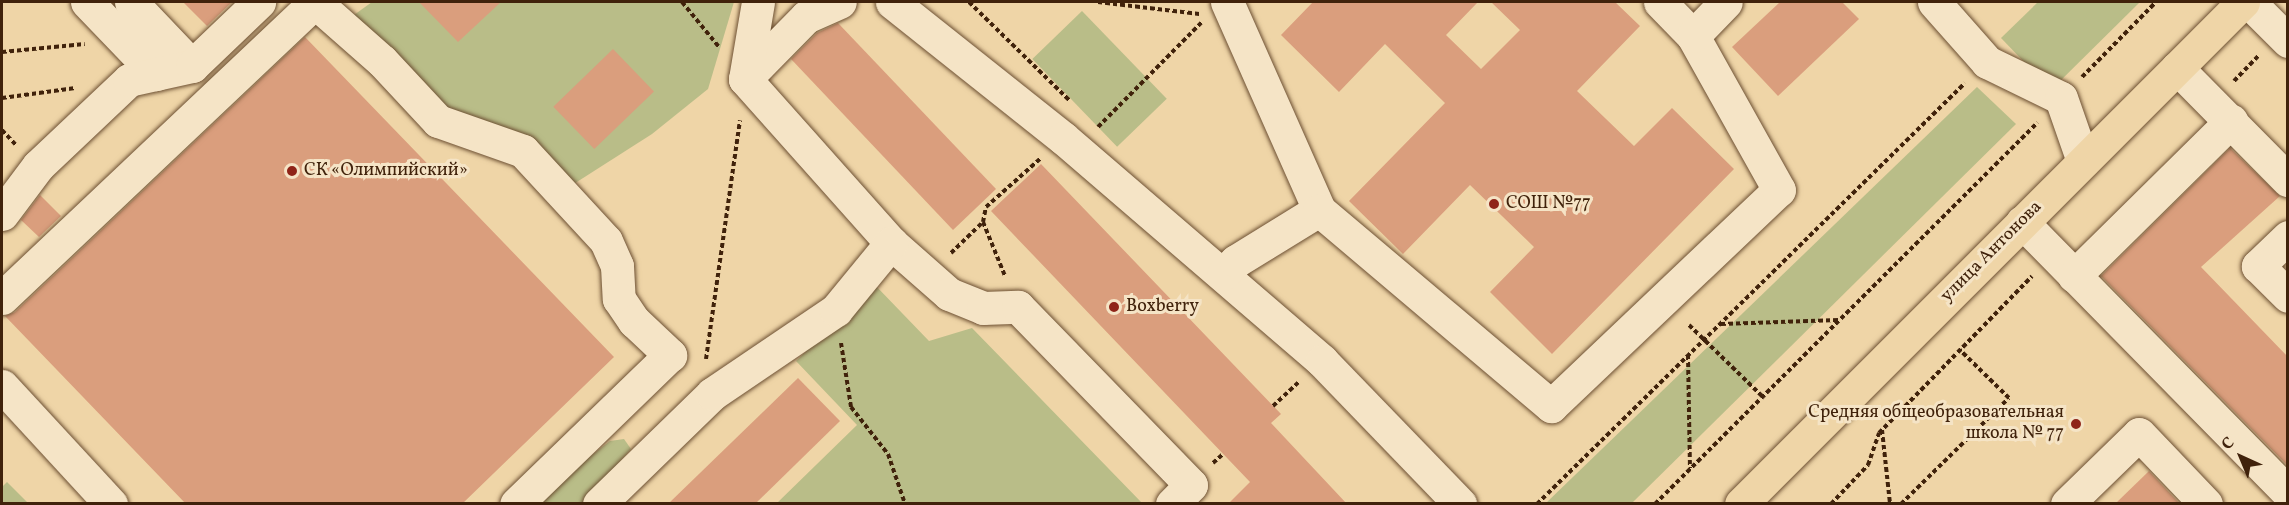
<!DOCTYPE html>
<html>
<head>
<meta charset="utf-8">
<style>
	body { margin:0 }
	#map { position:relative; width:2289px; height:505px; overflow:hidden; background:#efd5a7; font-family:Vollkorn,serif }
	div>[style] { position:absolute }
	.green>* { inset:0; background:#b9bd88; transform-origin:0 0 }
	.building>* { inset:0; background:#da9e7d; transform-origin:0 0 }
	.path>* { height:4px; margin-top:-2px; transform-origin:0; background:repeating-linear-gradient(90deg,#40220b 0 4.5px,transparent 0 7.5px) }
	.roads { filter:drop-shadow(0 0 2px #6c4f32) drop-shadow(0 0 2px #6c4f32) }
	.minor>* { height:33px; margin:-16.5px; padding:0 16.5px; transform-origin:16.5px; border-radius:16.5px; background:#f5e4c6 }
	.major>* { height:33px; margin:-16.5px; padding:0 16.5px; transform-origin:16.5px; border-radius:16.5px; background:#efd5a7 }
	.dots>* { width:16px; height:16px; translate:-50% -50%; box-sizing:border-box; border:3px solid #f5e4c6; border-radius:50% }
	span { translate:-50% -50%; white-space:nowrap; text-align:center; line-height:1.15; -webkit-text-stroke:6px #f5e4c6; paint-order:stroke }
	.poi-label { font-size:18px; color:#40220b }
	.left { translate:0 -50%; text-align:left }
	.right { translate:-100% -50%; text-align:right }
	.street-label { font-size:18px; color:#40220b }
	.frame { position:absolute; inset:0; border:3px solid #40220b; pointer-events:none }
	.north { position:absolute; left:2211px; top:427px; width:60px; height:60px; -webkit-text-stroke:4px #f5e4c6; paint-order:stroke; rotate:316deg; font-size:16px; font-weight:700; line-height:24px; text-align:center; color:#40220b }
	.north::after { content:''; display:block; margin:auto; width:21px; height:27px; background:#40220b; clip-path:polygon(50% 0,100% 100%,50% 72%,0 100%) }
</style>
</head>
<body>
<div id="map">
	<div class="green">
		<i style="clip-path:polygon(372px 2px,734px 2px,708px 89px,652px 134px,569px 187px,441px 114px,347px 20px)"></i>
		<i style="clip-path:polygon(2038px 2px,2140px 2px,2051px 90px,2001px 38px)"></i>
		<i style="left:1082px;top:11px;width:122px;height:69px;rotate:46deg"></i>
		<i style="clip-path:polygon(1977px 87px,2016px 124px,1632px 503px,1546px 503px)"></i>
		<i style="clip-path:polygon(875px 285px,929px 341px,972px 328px,1142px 503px,776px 504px,857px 425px,796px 361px)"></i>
		<i style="clip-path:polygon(624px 439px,631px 449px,583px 503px,538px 504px,571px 471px,610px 441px)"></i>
		<i style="clip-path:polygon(7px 482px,28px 503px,2px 503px,2px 487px)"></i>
	</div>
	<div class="building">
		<i style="clip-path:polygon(183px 2px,232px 2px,207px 26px)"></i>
		<i style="clip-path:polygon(419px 2px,501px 2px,458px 42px)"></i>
		<i style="clip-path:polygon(1313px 2px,1478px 2px,1446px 35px,1481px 69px,1520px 30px,1491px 2px,1615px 2px,1640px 26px,1577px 91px,1634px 146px,1672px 108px,1734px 169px,1552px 354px,1490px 292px,1534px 247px,1470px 185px,1403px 254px,1349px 201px,1445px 103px,1385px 44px,1339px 92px,1281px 35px)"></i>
		<i style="clip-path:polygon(1780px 2px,1842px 2px,1859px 19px,1778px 96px,1732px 47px)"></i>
		<i style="clip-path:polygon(838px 23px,996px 189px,953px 230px,791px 59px,817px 33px)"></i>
		<i style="clip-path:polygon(305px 37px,614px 357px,462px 504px,186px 504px,5px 316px,15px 312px)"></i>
		<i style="left:613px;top:49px;width:59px;height:83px;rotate:46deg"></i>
		<i style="clip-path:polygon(2230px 148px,2280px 196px,2201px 267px,2288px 357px,2288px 466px,2101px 276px)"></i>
		<i style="clip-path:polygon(1041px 164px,1281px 414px,1271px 423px,1347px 504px,1228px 504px,1250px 482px,991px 211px)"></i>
		<i style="clip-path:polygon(40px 195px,61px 216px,39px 237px,21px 220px)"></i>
		<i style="clip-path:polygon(798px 378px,840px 421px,755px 504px,668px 504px)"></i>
		<i style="clip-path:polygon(2149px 471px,2180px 504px,2115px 504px)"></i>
	</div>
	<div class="path">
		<i style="left:682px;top:2px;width:58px;rotate:50.6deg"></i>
		<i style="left:969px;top:2px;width:140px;rotate:44.4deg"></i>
		<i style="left:1098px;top:2px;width:102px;rotate:6.8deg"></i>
		<i style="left:2px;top:52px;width:83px;rotate:-5.5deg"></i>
		<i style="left:2082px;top:77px;width:105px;rotate:-45.4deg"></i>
		<i style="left:2234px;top:81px;width:35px;rotate:-46deg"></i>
		<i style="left:2px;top:98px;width:74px;rotate:-7.8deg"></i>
		<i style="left:1098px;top:127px;width:149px;rotate:-45.3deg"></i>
		<i style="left:2px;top:130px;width:21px;rotate:47deg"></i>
		<i style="left:983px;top:222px;width:58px;rotate:67.8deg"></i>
		<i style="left:951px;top:253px;width:45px;rotate:-44.1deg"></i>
		<i style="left:983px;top:222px;width:15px;rotate:-79deg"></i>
		<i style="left:986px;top:207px;width:74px;rotate:-41.7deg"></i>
		<i style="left:1721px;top:324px;width:118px;rotate:-1.9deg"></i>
		<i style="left:1689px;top:325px;width:105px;rotate:44.2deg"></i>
		<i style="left:841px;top:343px;width:65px;rotate:81.1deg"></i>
		<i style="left:851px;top:407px;width:60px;rotate:51.8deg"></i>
		<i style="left:888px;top:454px;width:53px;rotate:71.2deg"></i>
		<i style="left:1688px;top:355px;width:113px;rotate:89deg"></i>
		<i style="left:706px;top:359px;width:241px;rotate:-81.9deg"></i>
		<i style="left:1273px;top:406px;width:35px;rotate:-43deg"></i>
		<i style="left:1882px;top:430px;width:74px;rotate:83.8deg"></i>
		<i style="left:1213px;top:463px;width:15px;rotate:-42deg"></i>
		<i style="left:1537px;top:504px;width:600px;rotate:-44.53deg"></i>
		<i style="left:1655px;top:504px;width:540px;rotate:-44.92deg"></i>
		<i style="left:1831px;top:504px;width:54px;rotate:-46.5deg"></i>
		<i style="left:1868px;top:465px;width:34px;rotate:-71deg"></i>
		<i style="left:1879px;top:433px;width:219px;rotate:-45.7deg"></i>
		<i style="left:1901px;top:504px;width:151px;rotate:-44.5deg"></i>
		<i style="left:2009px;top:398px;width:69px;rotate:-135.6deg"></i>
	</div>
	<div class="roads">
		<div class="minor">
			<i style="left:87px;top:2px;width:100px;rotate:46.2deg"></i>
			<i style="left:131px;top:2px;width:88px;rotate:46.4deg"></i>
			<i style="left:892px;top:2px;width:218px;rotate:38.5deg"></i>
			<i style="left:1063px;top:138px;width:342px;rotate:40.7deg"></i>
			<i style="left:1322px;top:361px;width:199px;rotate:46deg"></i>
			<i style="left:1227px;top:2px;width:227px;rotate:66.1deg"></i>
			<i style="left:1660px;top:2px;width:47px;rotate:45.9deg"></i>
			<i style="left:1934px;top:2px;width:80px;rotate:48.5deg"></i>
			<i style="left:1987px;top:62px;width:82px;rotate:25.9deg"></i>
			<i style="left:2061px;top:98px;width:67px;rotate:70.8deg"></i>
			<i style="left:2249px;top:2px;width:55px;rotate:45deg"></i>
			<i style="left:2177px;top:68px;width:158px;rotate:45.3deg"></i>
			<i style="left:745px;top:79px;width:220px;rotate:48.3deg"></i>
			<i style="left:891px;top:243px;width:77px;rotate:41.3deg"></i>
			<i style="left:949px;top:294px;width:37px;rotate:22deg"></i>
			<i style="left:983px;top:308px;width:35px;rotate:-2deg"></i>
			<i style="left:1018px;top:307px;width:248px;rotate:45.8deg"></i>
			<i style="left:1191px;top:485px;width:27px;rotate:135deg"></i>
			<i style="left:745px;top:79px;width:87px;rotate:-45.5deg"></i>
			<i style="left:806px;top:17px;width:37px;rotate:-24deg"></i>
			<i style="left:745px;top:79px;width:78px;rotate:-80.4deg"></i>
			<i style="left:2px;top:214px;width:60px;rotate:-53.1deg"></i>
			<i style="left:38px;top:166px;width:125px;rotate:-43.4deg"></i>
			<i style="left:129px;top:80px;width:65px;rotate:-12.5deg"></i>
			<i style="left:192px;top:66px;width:93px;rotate:-43.7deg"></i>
			<i style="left:2022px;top:222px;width:380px;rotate:45.5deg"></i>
			<i style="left:2288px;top:237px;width:42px;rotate:136deg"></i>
			<i style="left:2258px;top:266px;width:42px;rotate:45deg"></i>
			<i style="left:1223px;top:274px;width:18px;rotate:-45deg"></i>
			<i style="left:1236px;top:261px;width:97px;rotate:-31.6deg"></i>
			<i style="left:1319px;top:210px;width:304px;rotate:40.2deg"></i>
			<i style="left:1551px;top:406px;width:314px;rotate:-43.5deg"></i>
			<i style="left:1779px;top:190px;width:176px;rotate:-119.2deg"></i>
			<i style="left:1693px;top:36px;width:47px;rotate:-45.9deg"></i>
			<i style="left:2074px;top:276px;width:221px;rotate:-44.6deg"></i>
			<i style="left:2px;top:298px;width:431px;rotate:-43.4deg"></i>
			<i style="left:315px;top:2px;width:89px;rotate:41.4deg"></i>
			<i style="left:382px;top:61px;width:82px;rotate:47deg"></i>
			<i style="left:438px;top:121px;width:90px;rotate:19.4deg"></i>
			<i style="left:523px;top:151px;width:122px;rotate:47.3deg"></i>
			<i style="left:606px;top:241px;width:27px;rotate:66deg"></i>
			<i style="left:617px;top:266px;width:33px;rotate:87deg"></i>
			<i style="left:619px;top:299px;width:27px;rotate:56deg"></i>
			<i style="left:634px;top:321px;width:50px;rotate:43.4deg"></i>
			<i style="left:670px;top:355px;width:214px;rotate:135.9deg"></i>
			<i style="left:2px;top:386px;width:161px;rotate:47.3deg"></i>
			<i style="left:599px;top:504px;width:158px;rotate:-44.2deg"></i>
			<i style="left:712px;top:394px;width:150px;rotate:-34.1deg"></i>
			<i style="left:836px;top:310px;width:87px;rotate:-50.6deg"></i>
			<i style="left:2067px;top:504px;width:100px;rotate:-44.2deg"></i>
			<i style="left:2139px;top:434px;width:97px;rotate:46.3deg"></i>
		</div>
		<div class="major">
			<i style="left:1741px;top:504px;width:710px;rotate:-45deg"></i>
		</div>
	</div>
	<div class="dots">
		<i style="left:292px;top:171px;background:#8f2418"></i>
		<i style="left:1494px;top:204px;background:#8f2418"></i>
		<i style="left:1114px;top:307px;background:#8f2418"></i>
		<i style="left:2076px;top:424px;background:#8f2418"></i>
	</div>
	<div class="poi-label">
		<span class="left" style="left:304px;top:171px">СК «Олимпийский»</span>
		<span class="left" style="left:1506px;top:204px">СОШ №77</span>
		<span class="left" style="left:1126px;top:307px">Boxberry</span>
		<span class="right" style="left:2064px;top:424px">Средняя общеобразовательная<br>школа № 77</span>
	</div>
	<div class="street-label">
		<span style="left:1992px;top:252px;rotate:-45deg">улица Антонова</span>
	</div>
	<div class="frame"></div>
	<div class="north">С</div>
</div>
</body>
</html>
